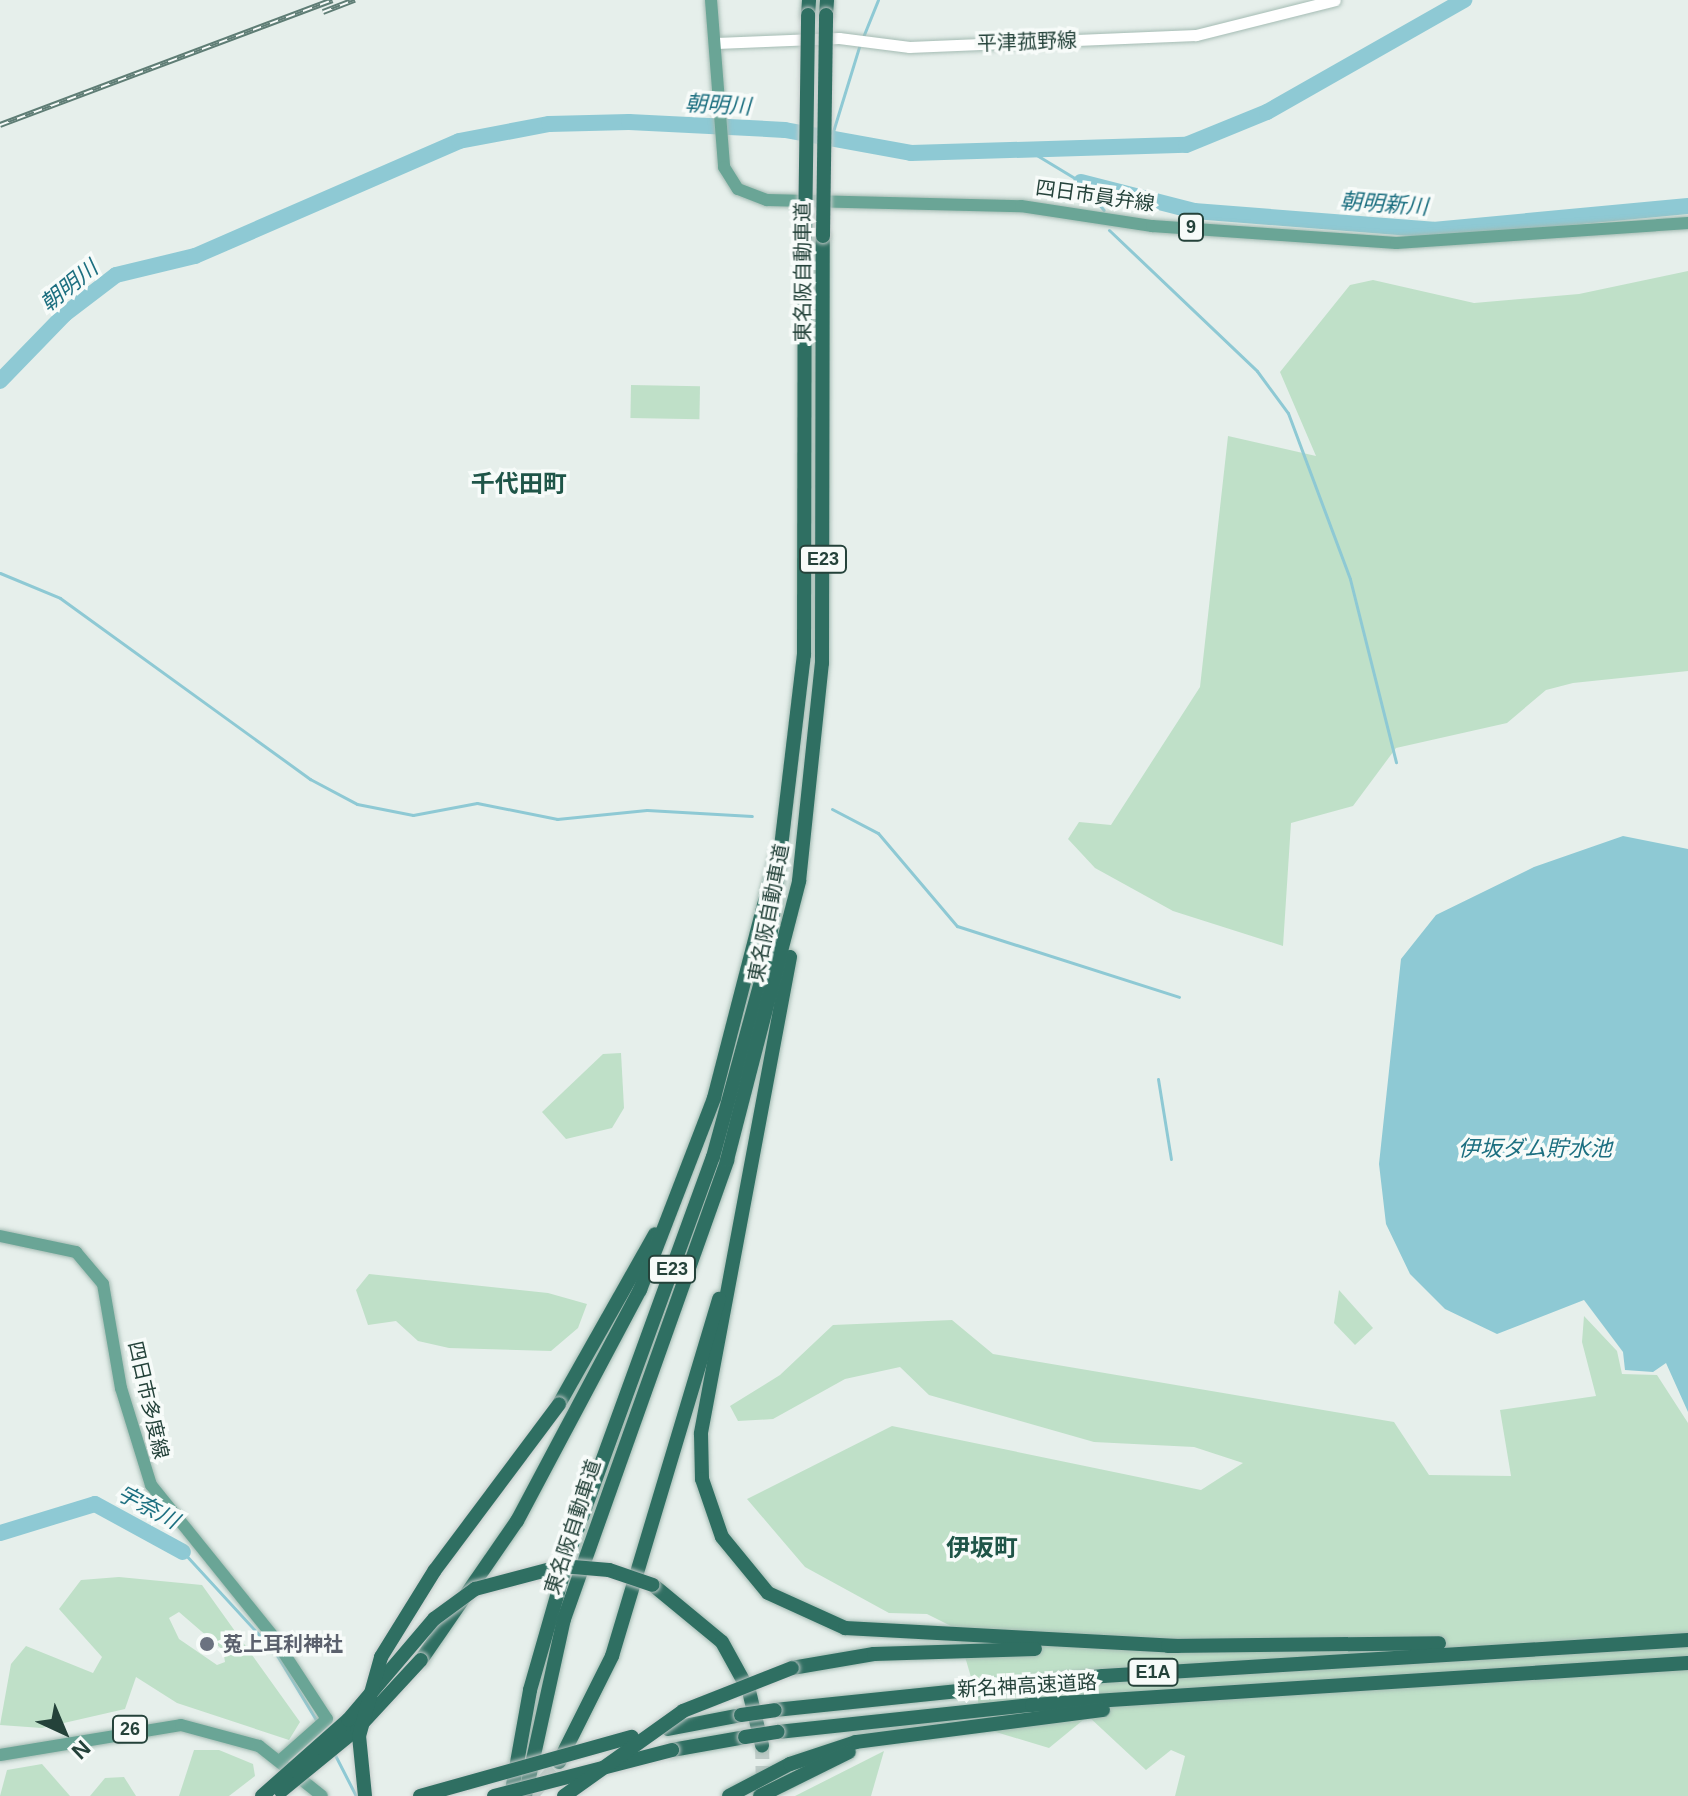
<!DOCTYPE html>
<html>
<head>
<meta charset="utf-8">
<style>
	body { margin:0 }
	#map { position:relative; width:1688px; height:1796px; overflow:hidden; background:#e6efeb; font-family:Helvetica,"Noto Sans JP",sans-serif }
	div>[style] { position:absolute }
	.green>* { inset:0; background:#bfe0c8; transform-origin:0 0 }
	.water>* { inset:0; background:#8ec9d4 }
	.stream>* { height:3px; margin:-1.5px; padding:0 1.5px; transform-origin:1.5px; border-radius:1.5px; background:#8ec9d4 }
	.river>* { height:16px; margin:-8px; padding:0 8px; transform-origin:8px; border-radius:8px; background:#8ec9d4 }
	.highway-tunnel>* { height:14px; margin-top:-7px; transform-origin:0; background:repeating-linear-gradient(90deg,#bfccc8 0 14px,transparent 0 21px) }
	.roads { filter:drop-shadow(0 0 2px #a4bbb3) drop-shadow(0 0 2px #a4bbb3) }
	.secondary>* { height:11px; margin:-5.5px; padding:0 5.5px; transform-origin:5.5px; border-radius:5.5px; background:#fff }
	.primary>* { height:12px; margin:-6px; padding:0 6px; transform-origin:6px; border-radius:6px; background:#6aa596 }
	.highway>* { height:14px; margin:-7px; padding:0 7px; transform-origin:7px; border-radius:7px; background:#2f6f62 }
	.rail>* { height:6px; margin-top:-3px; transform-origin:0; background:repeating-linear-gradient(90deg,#f7fbf9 0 9px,#5f7d75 0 18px); box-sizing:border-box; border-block:2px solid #5f7d75 }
	.bridges { filter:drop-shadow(0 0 2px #c2cac8) drop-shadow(0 0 2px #c2cac8) }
	.highway-bridge>* { height:14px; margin:-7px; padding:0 7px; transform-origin:7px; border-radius:7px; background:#2f6f62 }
	.dots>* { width:22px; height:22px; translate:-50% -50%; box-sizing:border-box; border:4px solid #f7fbf9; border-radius:50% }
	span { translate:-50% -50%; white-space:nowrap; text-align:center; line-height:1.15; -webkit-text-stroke:7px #f7fbf9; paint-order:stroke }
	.shield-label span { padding:2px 6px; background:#f7fbf9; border:2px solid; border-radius:6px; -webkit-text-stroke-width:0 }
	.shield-label { font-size:18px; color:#24423a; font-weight:700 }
	.street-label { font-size:20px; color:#24423a }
	.worship-label { font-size:20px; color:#5b616d; font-weight:700 }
	.left { translate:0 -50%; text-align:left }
	.water-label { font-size:22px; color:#1c6f80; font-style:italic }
	.quarter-label { font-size:24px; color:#1f5548; font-weight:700 }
	.north { position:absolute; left:24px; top:1692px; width:80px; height:80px; -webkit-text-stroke:6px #f7fbf9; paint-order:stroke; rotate:136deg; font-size:22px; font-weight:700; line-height:32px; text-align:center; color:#24423a }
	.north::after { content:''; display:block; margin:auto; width:28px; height:36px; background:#24423a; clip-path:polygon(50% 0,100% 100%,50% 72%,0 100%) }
</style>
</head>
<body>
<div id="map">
	<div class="green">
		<i style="clip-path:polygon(1688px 271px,1688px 671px,1573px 683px,1546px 690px,1507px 723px,1396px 748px,1353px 806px,1291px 823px,1283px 946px,1173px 911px,1095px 868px,1068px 839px,1079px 822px,1111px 825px,1200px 687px,1228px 436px,1316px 456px,1280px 372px,1350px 285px,1373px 280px,1474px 303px,1579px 294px)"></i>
		<i style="left:631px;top:385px;width:69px;height:33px;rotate:1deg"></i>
		<i style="clip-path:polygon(621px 1053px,624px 1108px,612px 1128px,566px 1139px,542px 1112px,603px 1054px)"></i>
		<i style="clip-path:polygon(369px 1274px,548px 1293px,587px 1304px,578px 1328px,551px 1351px,449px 1348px,418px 1341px,396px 1321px,368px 1325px,356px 1290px)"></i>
		<i style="clip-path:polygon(1339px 1290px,1373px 1328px,1355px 1345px,1334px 1323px)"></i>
		<i style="clip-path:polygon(1584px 1316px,1617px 1351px,1622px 1374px,1657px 1375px,1688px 1423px,1688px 1796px,1175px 1796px,1185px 1756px,1171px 1750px,1146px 1770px,1088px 1716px,1049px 1748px,986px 1729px,957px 1629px,927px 1614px,889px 1613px,805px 1567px,747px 1499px,892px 1426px,1201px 1490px,1243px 1463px,1194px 1447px,1094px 1442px,929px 1395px,900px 1367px,845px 1379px,773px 1419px,738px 1421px,730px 1406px,780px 1375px,833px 1325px,952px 1320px,993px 1354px,1394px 1422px,1429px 1475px,1511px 1476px,1500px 1410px,1596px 1396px,1582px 1342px)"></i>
		<i style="clip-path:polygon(evenodd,119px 1577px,202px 1585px,300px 1722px,289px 1740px,177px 1703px,136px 1677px,125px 1709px,42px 1728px,0 1725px,11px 1664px,26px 1646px,93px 1673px,102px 1657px,59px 1609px,81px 1580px,119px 1577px,179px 1612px,223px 1650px,225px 1662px,217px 1665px,179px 1639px,169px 1618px,179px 1612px)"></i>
		<i style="clip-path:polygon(194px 1750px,219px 1750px,253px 1764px,255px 1776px,229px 1796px,179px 1796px)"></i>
		<i style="clip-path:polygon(884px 1751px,871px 1796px,795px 1796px)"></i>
		<i style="clip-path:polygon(42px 1764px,70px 1796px,0 1796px,7px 1770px)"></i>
		<i style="clip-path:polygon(124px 1777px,136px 1796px,90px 1796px,105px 1778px)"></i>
	</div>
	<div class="water">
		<i style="clip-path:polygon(1623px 836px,1688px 849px,1688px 1412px,1666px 1363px,1653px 1372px,1625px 1370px,1623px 1352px,1584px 1300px,1497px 1334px,1445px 1309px,1410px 1274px,1386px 1224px,1379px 1164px,1401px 959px,1436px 915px,1534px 867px)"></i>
	</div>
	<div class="stream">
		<i style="left:863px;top:37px;width:40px;rotate:-68deg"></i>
		<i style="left:831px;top:138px;width:98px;rotate:-72.9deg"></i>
		<i style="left:1020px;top:145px;width:71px;rotate:31.2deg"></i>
		<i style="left:1081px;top:182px;width:36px;rotate:51deg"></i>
		<i style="left:1109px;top:230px;width:204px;rotate:43.6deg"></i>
		<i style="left:1257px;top:371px;width:52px;rotate:53.6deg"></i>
		<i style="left:1288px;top:413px;width:177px;rotate:69.5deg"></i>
		<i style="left:1350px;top:579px;width:189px;rotate:75.9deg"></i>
		<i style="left:0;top:573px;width:65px;rotate:22.6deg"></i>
		<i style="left:60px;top:598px;width:309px;rotate:35.9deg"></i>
		<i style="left:310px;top:779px;width:53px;rotate:28deg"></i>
		<i style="left:357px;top:804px;width:57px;rotate:11.1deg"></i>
		<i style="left:413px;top:815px;width:65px;rotate:-10.6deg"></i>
		<i style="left:477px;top:803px;width:82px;rotate:11.3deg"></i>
		<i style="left:557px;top:819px;width:90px;rotate:-5.7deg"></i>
		<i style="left:647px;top:810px;width:105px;rotate:3.3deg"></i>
		<i style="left:832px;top:809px;width:52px;rotate:27.6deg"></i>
		<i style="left:878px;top:833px;width:122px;rotate:49.7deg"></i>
		<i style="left:957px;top:926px;width:233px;rotate:17.7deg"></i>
		<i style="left:1158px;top:1079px;width:81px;rotate:80.8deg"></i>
		<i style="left:183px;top:1552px;width:136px;rotate:47.4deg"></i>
		<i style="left:275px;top:1652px;width:83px;rotate:58.8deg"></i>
		<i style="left:334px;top:1753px;width:48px;rotate:62.9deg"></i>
	</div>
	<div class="river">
		<i style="left:1081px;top:182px;width:117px;rotate:14.4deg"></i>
		<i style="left:1194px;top:211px;width:240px;rotate:4.5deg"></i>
		<i style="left:1433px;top:230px;width:256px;rotate:-5.4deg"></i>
		<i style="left:0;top:381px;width:93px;rotate:-45.9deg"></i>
		<i style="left:65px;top:314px;width:64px;rotate:-37.4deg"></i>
		<i style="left:116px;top:275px;width:81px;rotate:-13.5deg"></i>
		<i style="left:195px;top:256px;width:288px;rotate:-23.5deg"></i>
		<i style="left:459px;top:141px;width:92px;rotate:-10.7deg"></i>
		<i style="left:549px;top:124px;width:80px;rotate:-1.4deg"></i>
		<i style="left:629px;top:122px;width:156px;rotate:2.9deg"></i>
		<i style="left:785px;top:130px;width:128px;rotate:10.3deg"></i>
		<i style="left:911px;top:153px;width:275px;rotate:-1.7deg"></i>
		<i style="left:1186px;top:145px;width:87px;rotate:-22.2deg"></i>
		<i style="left:1267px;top:112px;width:227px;rotate:-29.6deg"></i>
		<i style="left:0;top:1533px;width:99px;rotate:-17deg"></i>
		<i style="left:95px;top:1504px;width:100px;rotate:28.6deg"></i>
	</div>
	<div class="highway-tunnel">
		<i style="left:762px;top:1745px;width:43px;rotate:88.7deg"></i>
		<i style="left:531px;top:1796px;width:43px;rotate:-49.7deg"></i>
	</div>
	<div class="roads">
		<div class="secondary">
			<i style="left:716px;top:43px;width:123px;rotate:-2.3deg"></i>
			<i style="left:839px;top:38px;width:71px;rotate:7.3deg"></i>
			<i style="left:909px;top:47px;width:287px;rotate:-2.4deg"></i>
			<i style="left:1196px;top:35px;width:143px;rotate:-14.1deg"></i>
		</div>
		<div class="primary">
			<i style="left:711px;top:0;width:168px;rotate:85.5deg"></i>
			<i style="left:724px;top:167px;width:26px;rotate:58deg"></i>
			<i style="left:738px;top:189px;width:31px;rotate:21deg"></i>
			<i style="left:767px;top:200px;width:254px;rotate:1.4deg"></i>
			<i style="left:1021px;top:206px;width:133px;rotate:8.7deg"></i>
			<i style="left:1152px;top:226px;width:245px;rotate:4deg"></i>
			<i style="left:1396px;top:243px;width:293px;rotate:-3.9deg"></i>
			<i style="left:0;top:1236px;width:78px;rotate:11.9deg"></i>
			<i style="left:76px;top:1252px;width:42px;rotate:49.8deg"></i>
			<i style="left:103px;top:1284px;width:106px;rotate:80.2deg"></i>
			<i style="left:121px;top:1388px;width:102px;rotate:72.8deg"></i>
			<i style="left:151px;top:1485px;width:193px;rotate:51.1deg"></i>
			<i style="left:272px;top:1635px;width:100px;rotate:56.8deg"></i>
			<i style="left:327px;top:1719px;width:60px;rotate:138.4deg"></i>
			<i style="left:0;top:1755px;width:183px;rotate:-9.4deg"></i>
			<i style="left:181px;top:1725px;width:81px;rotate:15.1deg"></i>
			<i style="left:259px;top:1746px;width:80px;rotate:38.4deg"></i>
		</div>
		<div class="highway">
			<i style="left:808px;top:15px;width:15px;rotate:-86deg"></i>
			<i style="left:826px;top:15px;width:15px;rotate:-86deg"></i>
			<i style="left:790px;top:957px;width:485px;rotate:100.6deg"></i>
			<i style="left:701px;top:1434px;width:45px;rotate:88.7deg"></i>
			<i style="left:702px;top:1479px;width:61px;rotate:71deg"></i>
			<i style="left:722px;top:1537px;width:72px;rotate:50.6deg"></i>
			<i style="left:768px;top:1593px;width:85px;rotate:24.4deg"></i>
			<i style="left:845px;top:1628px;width:333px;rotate:3.1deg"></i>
			<i style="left:559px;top:1404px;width:195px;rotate:-60.5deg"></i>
			<i style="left:653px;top:1585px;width:89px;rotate:39.6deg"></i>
			<i style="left:722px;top:1642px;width:56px;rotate:61.1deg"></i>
			<i style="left:749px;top:1691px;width:56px;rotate:76.5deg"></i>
			<i style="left:1168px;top:1646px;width:271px;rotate:-0.6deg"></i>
			<i style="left:421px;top:1660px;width:169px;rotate:-55.4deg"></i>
			<i style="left:517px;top:1521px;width:262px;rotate:-62deg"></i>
			<i style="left:640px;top:1290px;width:206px;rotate:-68.9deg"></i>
			<i style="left:714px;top:1098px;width:251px;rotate:-75.5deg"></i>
			<i style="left:792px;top:1668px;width:83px;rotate:-9.7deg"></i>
			<i style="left:874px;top:1654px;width:161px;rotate:-1.8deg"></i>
			<i style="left:775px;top:1710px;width:330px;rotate:-5.9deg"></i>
			<i style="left:1103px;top:1676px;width:586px;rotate:-3.52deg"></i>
			<i style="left:668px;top:1729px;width:74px;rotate:-10.9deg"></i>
			<i style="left:778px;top:1732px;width:255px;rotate:-6.1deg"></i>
			<i style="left:1032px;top:1705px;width:657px;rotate:-3.66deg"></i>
			<i style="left:672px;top:1750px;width:74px;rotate:-10.1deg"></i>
			<i style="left:559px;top:1762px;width:119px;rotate:-63.4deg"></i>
			<i style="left:612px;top:1656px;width:373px;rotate:-73.3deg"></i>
			<i style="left:511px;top:1796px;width:108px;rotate:-79.8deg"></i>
			<i style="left:530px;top:1690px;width:152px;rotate:-74deg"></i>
			<i style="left:572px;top:1544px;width:412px;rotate:-70deg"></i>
			<i style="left:713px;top:1157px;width:208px;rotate:-74.7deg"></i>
			<i style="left:768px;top:956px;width:303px;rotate:-83.2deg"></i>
			<i style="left:804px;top:655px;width:418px;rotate:-89.9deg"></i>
			<i style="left:525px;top:1796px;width:181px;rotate:-77.6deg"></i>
			<i style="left:564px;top:1619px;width:487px;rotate:-70.4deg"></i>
			<i style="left:727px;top:1160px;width:288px;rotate:-75.5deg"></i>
			<i style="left:799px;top:881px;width:219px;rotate:-84deg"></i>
			<i style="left:822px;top:663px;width:427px;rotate:-89.9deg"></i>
			<i style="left:729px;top:1796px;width:69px;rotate:-27.7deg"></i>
			<i style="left:790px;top:1764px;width:70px;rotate:-18.4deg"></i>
			<i style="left:856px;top:1742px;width:249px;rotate:-7.4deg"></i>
			<i style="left:760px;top:1796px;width:99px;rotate:-26.3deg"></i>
		</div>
	</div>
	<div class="rail">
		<i style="left:323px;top:12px;width:34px;rotate:-21deg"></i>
		<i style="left:0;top:125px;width:355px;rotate:-20.6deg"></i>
	</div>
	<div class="bridges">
		<div class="highway-bridge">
			<i style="left:823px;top:236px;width:221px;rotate:-89.2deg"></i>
			<i style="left:805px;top:237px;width:222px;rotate:-89.2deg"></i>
			<i style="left:741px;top:1715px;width:34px;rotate:-8deg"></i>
			<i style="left:745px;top:1737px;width:33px;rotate:-9deg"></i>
			<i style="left:281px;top:1791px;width:98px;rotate:-39.2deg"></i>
			<i style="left:357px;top:1729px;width:94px;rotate:-47.2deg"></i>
			<i style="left:262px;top:1796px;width:115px;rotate:-41.5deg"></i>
			<i style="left:348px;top:1720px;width:133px;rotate:-49.6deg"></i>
			<i style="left:434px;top:1619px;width:51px;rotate:-36.2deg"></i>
			<i style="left:475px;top:1589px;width:90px;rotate:-14.8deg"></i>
			<i style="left:562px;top:1566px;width:47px;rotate:4.9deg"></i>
			<i style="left:609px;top:1570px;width:46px;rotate:18.8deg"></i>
			<i style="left:365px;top:1796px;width:60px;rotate:-95.7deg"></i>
			<i style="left:359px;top:1736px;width:82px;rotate:-74.4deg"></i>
			<i style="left:381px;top:1657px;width:102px;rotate:-58.2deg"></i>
			<i style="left:435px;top:1570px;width:207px;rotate:-53.2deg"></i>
			<i style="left:420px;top:1796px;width:220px;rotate:-15.6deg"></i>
			<i style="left:494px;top:1796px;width:184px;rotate:-14.5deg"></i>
			<i style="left:564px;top:1796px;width:146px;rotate:-35.5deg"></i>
			<i style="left:683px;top:1711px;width:117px;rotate:-21.5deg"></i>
		</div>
	</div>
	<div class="dots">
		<i style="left:207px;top:1644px;background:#6b7280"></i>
	</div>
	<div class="shield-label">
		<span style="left:1191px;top:227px">9</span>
		<span style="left:823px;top:559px">E23</span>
		<span style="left:672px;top:1269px">E23</span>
		<span style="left:1153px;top:1672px">E1A</span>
		<span style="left:130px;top:1729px">26</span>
	</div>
	<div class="street-label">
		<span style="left:1027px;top:42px;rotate:-2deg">平津菰野線</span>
		<span style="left:1095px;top:196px;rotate:8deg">四日市員弁線</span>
		<span style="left:803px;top:272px;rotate:-90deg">東名阪自動車道</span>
		<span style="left:769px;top:913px;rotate:-79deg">東名阪自動車道</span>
		<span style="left:148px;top:1400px;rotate:77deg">四日市多度線</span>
		<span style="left:573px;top:1527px;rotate:-72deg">東名阪自動車道</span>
		<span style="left:1027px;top:1686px;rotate:-3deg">新名神高速道路</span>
	</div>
	<div class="worship-label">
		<span class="left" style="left:223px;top:1644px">菟上耳利神社</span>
	</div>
	<div class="water-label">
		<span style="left:718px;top:105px;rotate:3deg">朝明川</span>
		<span style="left:1384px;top:204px;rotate:4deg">朝明新川</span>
		<span style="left:69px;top:286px;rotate:-39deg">朝明川</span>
		<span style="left:1535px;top:1149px">伊坂ダム貯水池</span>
		<span style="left:148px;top:1507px;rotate:28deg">宇奈川</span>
	</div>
	<div class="quarter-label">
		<span style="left:519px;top:484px">千代田町</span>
		<span style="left:982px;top:1548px">伊坂町</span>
	</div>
	<div class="north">N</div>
</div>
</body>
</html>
